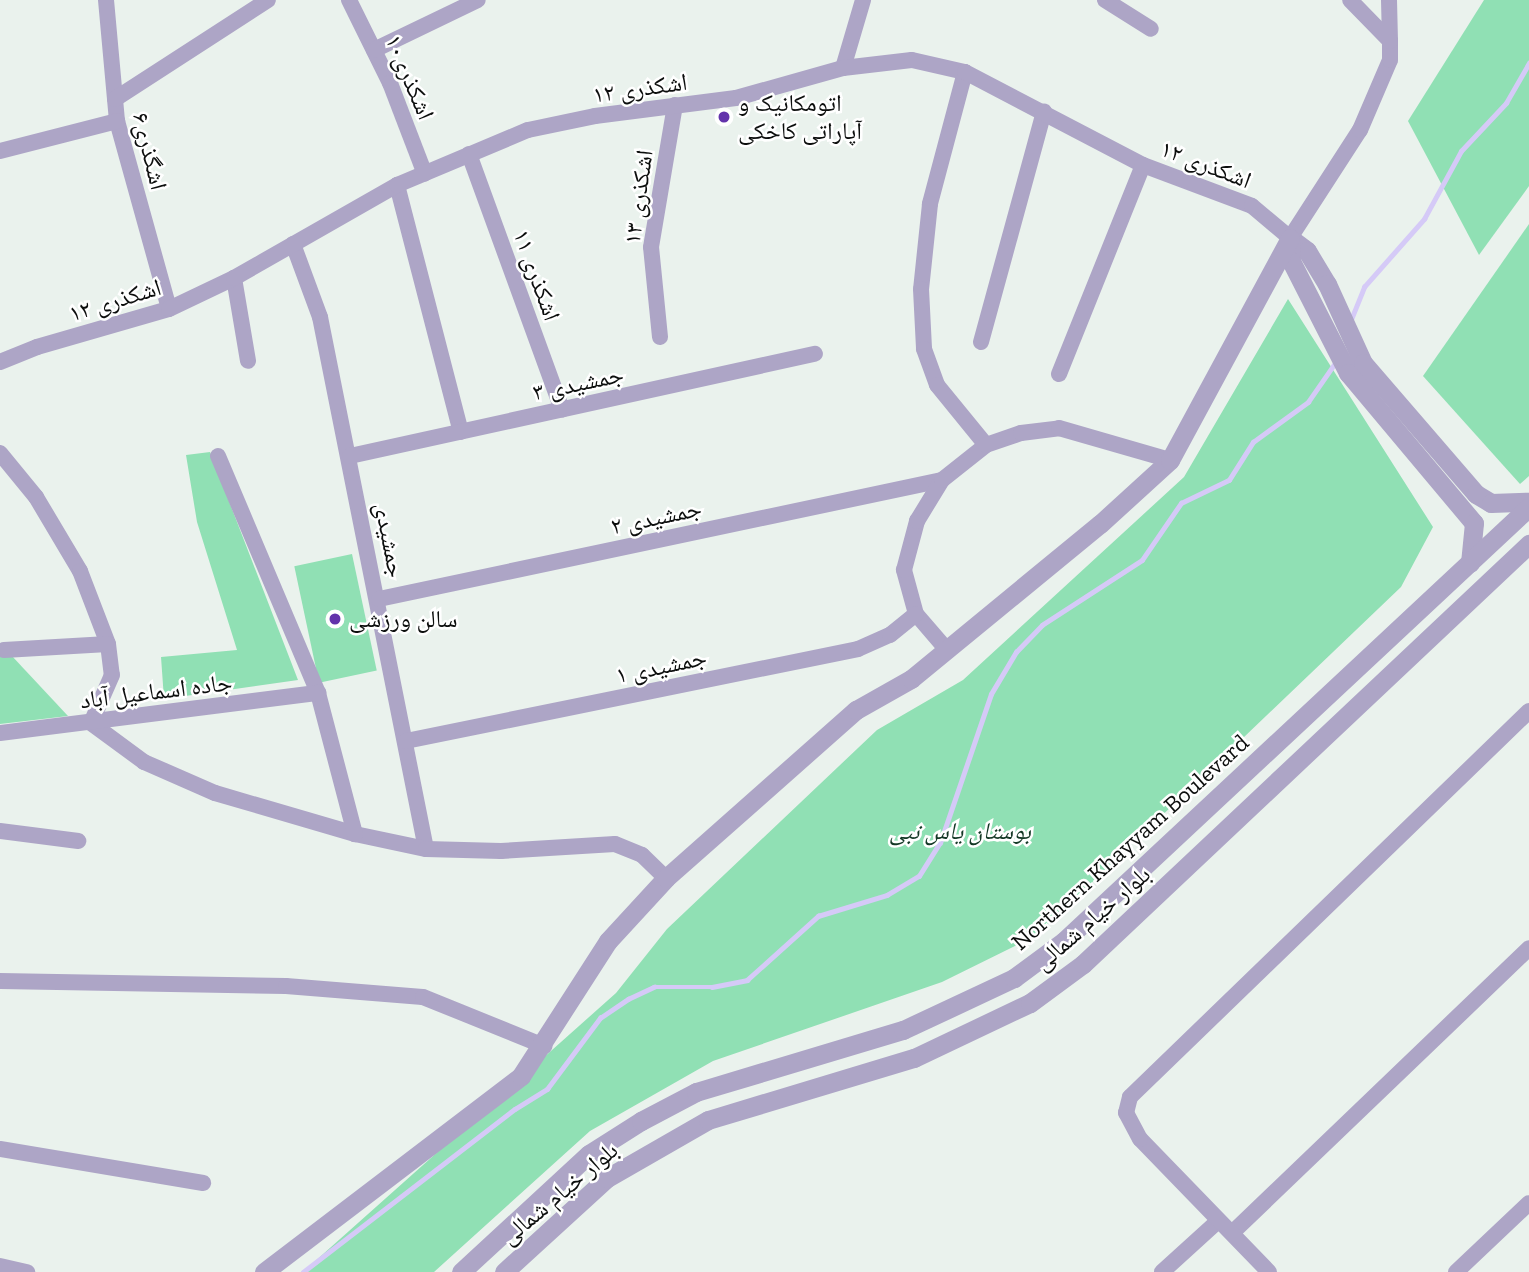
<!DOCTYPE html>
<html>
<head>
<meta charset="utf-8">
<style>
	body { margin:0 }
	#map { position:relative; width:1529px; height:1272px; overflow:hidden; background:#eaf2ed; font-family:"Zilla Slab","Noto Naskh Arabic",serif }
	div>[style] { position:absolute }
	.green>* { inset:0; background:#90e0b4; transform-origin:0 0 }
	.stream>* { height:4.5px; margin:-2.25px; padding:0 2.25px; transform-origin:2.25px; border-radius:2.25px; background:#d5caf7 }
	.minor>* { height:16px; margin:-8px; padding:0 8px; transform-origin:8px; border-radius:8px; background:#ada5c6 }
	.tertiary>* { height:19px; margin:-9.5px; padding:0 9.5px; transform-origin:9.5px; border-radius:9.5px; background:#ada5c6 }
	.dots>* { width:19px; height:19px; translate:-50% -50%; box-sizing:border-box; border:4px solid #fff; border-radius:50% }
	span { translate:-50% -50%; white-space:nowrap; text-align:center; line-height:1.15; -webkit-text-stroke:5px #fff; paint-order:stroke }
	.street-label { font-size:24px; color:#0c0e0d }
	.poi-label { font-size:24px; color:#0c0e0d }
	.left { translate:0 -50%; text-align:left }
	.park-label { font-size:24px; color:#143926; font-style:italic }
</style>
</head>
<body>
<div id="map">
	<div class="green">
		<i style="clip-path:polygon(1484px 0,1529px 0,1529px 186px,1479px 255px,1408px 121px)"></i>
		<i style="clip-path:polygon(1529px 224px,1529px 476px,1520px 484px,1423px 376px)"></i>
		<i style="clip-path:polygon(1288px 299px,1433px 527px,1401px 587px,1037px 935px,942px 982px,713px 1061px,590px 1131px,434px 1272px,303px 1272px,616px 993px,667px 929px,877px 730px,963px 680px,1184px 477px)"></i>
		<i style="clip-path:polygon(210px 452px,298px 680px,164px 699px,161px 657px,237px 650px,197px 522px,186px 455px)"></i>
		<i style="left:352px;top:554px;width:119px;height:59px;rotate:78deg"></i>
		<i style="clip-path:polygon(0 652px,11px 655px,68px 716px,0 724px)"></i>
	</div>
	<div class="stream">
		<i style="left:1350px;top:322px;width:38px;rotate:-68deg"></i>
		<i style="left:1364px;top:287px;width:91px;rotate:-48.6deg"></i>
		<i style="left:1424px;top:219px;width:77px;rotate:-61.4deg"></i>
		<i style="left:1461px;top:151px;width:66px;rotate:-46.8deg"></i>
		<i style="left:1506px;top:103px;width:46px;rotate:-60.1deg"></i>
		<i style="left:303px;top:1272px;width:267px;rotate:-37.6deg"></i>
		<i style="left:515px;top:1109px;width:38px;rotate:-32deg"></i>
		<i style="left:547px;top:1089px;width:89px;rotate:-53.3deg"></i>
		<i style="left:600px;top:1018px;width:34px;rotate:-34deg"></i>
		<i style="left:628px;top:999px;width:29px;rotate:-25deg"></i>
		<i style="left:654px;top:987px;width:58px"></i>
		<i style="left:712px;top:987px;width:36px;rotate:-11deg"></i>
		<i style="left:747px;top:980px;width:96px;rotate:-42deg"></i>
		<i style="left:818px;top:916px;width:72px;rotate:-16.9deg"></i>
		<i style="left:887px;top:895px;width:37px;rotate:-31deg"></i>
		<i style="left:919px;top:876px;width:39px;rotate:-58deg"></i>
		<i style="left:940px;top:843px;width:157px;rotate:-71.1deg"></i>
		<i style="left:991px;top:694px;width:49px;rotate:-59.2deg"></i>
		<i style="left:1016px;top:652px;width:37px;rotate:-46deg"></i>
		<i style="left:1042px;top:625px;width:119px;rotate:-33deg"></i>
		<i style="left:1142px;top:560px;width:69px;rotate:-55.6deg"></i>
		<i style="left:1181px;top:503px;width:53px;rotate:-25.6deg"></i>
		<i style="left:1229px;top:480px;width:45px;rotate:-57.7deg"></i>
		<i style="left:1253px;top:442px;width:68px;rotate:-36deg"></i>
		<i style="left:1308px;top:402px;width:47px;rotate:-55.3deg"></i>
	</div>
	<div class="minor">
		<i style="left:106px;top:0;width:121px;rotate:84.8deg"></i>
		<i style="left:117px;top:121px;width:195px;rotate:74.5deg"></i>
		<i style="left:349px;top:0;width:93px;rotate:63.7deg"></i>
		<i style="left:390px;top:83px;width:97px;rotate:69deg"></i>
		<i style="left:1105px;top:0;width:54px;rotate:32.2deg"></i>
		<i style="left:1389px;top:0;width:41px;rotate:88.6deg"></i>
		<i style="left:374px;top:50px;width:115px;rotate:-25.7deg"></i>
		<i style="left:843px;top:68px;width:71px;rotate:-73.6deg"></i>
		<i style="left:965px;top:72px;width:137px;rotate:104.9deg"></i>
		<i style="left:930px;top:204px;width:85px;rotate:96deg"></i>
		<i style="left:921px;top:289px;width:60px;rotate:87.1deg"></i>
		<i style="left:924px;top:349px;width:38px;rotate:70deg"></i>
		<i style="left:937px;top:385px;width:77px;rotate:50.8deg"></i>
		<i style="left:115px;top:99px;width:182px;rotate:-32.9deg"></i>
		<i style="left:0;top:151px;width:121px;rotate:-14.4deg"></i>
		<i style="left:469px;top:154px;width:272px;rotate:70deg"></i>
		<i style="left:397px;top:185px;width:255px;rotate:75.5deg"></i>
		<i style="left:293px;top:244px;width:78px;rotate:69.7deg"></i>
		<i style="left:320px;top:317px;width:542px;rotate:78.73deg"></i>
		<i style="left:234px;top:278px;width:84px;rotate:80.4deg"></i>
		<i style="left:660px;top:337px;width:90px;rotate:-95.7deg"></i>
		<i style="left:651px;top:247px;width:144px;rotate:-80.4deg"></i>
		<i style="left:981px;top:342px;width:239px;rotate:-74.7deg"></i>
		<i style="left:0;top:362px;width:40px;rotate:-22deg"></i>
		<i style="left:37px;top:347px;width:137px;rotate:-16.1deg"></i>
		<i style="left:169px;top:309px;width:72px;rotate:-25.5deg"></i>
		<i style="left:234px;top:278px;width:188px;rotate:-29.7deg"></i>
		<i style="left:397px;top:185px;width:142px;rotate:-22.8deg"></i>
		<i style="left:528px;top:130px;width:68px;rotate:-11.8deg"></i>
		<i style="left:595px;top:116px;width:142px;rotate:-7.3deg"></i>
		<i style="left:736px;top:98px;width:111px;rotate:-15.7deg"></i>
		<i style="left:843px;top:68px;width:69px;rotate:-6.6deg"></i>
		<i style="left:912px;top:60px;width:54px;rotate:12.8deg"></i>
		<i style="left:965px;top:72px;width:201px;rotate:27.6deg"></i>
		<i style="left:1143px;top:165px;width:116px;rotate:20.6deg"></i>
		<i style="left:1252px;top:206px;width:50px;rotate:40.1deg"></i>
		<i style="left:1290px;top:238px;width:129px;rotate:-57.1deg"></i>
		<i style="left:1360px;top:130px;width:76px;rotate:-66.8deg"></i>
		<i style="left:1390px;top:60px;width:19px;rotate:-90deg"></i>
		<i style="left:1390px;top:41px;width:57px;rotate:-134.3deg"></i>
		<i style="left:1059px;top:374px;width:225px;rotate:-68.1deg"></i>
		<i style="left:0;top:453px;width:57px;rotate:50.7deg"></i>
		<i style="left:36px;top:497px;width:86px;rotate:59.3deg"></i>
		<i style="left:80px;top:571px;width:78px;rotate:69deg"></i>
		<i style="left:108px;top:644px;width:31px;rotate:83deg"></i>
		<i style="left:112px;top:675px;width:52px;rotate:113.6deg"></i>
		<i style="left:91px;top:723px;width:66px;rotate:36.3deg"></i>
		<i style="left:144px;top:762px;width:77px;rotate:23.6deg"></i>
		<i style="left:215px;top:793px;width:146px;rotate:16.3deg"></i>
		<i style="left:355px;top:834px;width:73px;rotate:11.9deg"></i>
		<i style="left:426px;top:849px;width:75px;rotate:1.5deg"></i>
		<i style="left:501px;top:851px;width:114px;rotate:-3.5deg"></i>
		<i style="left:615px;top:844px;width:29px;rotate:22deg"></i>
		<i style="left:642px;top:855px;width:33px;rotate:44deg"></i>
		<i style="left:218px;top:456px;width:257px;rotate:67.1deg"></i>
		<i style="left:318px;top:693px;width:146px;rotate:75.3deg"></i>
		<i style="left:350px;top:456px;width:476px;rotate:-12.4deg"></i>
		<i style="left:379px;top:599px;width:575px;rotate:-11.93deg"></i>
		<i style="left:4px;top:650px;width:104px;rotate:-3.3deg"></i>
		<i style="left:947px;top:650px;width:48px;rotate:-130.7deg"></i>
		<i style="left:916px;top:614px;width:46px;rotate:-105.3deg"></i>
		<i style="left:904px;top:570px;width:51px;rotate:-75.1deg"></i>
		<i style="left:917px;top:521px;width:48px;rotate:-58.6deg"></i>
		<i style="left:942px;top:480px;width:56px;rotate:-38.5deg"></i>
		<i style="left:986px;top:445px;width:37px;rotate:-19deg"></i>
		<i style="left:1021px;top:433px;width:38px;rotate:-7deg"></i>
		<i style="left:1059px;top:428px;width:116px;rotate:16.1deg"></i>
		<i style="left:0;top:733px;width:321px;rotate:-7.2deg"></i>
		<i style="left:406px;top:741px;width:461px;rotate:-11.5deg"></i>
		<i style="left:858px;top:649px;width:35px;rotate:-24deg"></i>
		<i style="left:890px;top:635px;width:33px;rotate:-39deg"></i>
		<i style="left:0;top:831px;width:79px;rotate:7.3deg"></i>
		<i style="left:0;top:981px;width:286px;rotate:1deg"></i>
		<i style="left:286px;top:986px;width:137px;rotate:4.6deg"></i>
		<i style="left:423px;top:997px;width:131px;rotate:22deg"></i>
		<i style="left:0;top:1149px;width:206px;rotate:9.5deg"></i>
		<i style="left:1233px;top:1232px;width:410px;rotate:-43.8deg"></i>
		<i style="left:0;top:1266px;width:28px;rotate:13deg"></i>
		<i style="left:1162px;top:1272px;width:76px;rotate:-42.3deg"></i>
		<i style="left:1269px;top:1272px;width:185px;rotate:-134.1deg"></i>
		<i style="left:1140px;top:1139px;width:30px;rotate:-118deg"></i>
		<i style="left:1126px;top:1113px;width:16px;rotate:-76deg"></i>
		<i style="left:1130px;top:1097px;width:555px;rotate:-44.05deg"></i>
		<i style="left:1456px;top:1272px;width:100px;rotate:-43.4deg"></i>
	</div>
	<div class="tertiary">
		<i style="left:1290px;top:238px;width:21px;rotate:37deg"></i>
		<i style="left:1307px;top:251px;width:39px;rotate:59deg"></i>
		<i style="left:1327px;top:284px;width:87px;rotate:65.5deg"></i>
		<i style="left:1363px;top:363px;width:173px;rotate:49.2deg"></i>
		<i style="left:1476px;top:494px;width:17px;rotate:31deg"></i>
		<i style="left:1491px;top:503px;width:38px;rotate:-2deg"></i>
		<i style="left:1290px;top:239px;width:22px;rotate:87deg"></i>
		<i style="left:1291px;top:261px;width:126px;rotate:63deg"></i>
		<i style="left:1348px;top:373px;width:196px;rotate:50deg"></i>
		<i style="left:1474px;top:523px;width:40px;rotate:95.7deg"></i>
		<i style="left:264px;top:1272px;width:323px;rotate:-37.3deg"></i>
		<i style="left:521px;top:1076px;width:161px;rotate:-57.2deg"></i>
		<i style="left:608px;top:941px;width:86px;rotate:-47.4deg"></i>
		<i style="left:666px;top:878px;width:254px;rotate:-41.5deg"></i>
		<i style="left:856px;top:710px;width:63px;rotate:-29.4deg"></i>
		<i style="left:911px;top:679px;width:244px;rotate:-39.4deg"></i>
		<i style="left:1100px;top:524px;width:95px;rotate:-42.4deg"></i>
		<i style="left:1170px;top:460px;width:252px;rotate:-61.6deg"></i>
		<i style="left:461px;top:1272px;width:174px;rotate:-42.7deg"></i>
		<i style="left:589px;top:1154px;width:62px;rotate:-32.4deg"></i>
		<i style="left:641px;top:1121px;width:62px;rotate:-27.8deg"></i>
		<i style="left:696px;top:1092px;width:216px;rotate:-16.7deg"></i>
		<i style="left:903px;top:1030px;width:123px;rotate:-25.1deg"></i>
		<i style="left:1014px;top:978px;width:62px;rotate:-36.5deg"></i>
		<i style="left:1064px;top:941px;width:636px;rotate:-43.03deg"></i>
		<i style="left:504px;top:1272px;width:139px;rotate:-42.4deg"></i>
		<i style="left:607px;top:1178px;width:116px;rotate:-29.9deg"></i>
		<i style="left:708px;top:1120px;width:215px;rotate:-16.8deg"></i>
		<i style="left:914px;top:1058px;width:128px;rotate:-25.4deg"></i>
		<i style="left:1030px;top:1003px;width:66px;rotate:-36.3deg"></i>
		<i style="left:1083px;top:964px;width:613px;rotate:-43.28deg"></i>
	</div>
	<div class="dots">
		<i style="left:724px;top:117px;background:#6333ab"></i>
		<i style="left:335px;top:619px;background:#6333ab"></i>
	</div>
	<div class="street-label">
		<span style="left:410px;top:77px;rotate:67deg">اشکذری۱۰</span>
		<span style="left:640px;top:88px;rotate:-8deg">اشکذری ۱۲</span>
		<span style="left:150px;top:151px;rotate:76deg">اشگذری۶</span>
		<span style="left:1206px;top:164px;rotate:21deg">اشکذری ۱۲</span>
		<span style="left:638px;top:197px;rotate:-82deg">اشکذری ۱۳</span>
		<span style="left:537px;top:275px;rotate:70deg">اشکذری ۱۱</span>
		<span style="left:115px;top:300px;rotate:-17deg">اشکذری ۱۲</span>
		<span style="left:578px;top:383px;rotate:-12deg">جمشیدی ۳</span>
		<span style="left:656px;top:517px;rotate:-12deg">جمشیدی ۲</span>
		<span style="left:390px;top:540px;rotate:79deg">جمشیدی</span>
		<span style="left:661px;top:666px;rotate:-12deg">جمشیدی ۱</span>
		<span style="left:156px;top:691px;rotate:-7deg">جاده اسماعیل آباد</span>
		<span style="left:1130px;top:842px;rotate:-42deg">Northern Khayyam Boulevard</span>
		<span style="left:1092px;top:918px;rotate:-41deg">بلوار خیام شمالی</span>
		<span style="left:559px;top:1193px;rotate:-40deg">بلوار خیام شمالی</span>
	</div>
	<div class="poi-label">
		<span class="left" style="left:738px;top:117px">اتومکانیک و<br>آپاراتی کاخکی</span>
		<span class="left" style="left:349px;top:619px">سالن ورزشی</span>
	</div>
	<div class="park-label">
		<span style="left:960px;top:831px">بوستان یاس نبی</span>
	</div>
</div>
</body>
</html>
